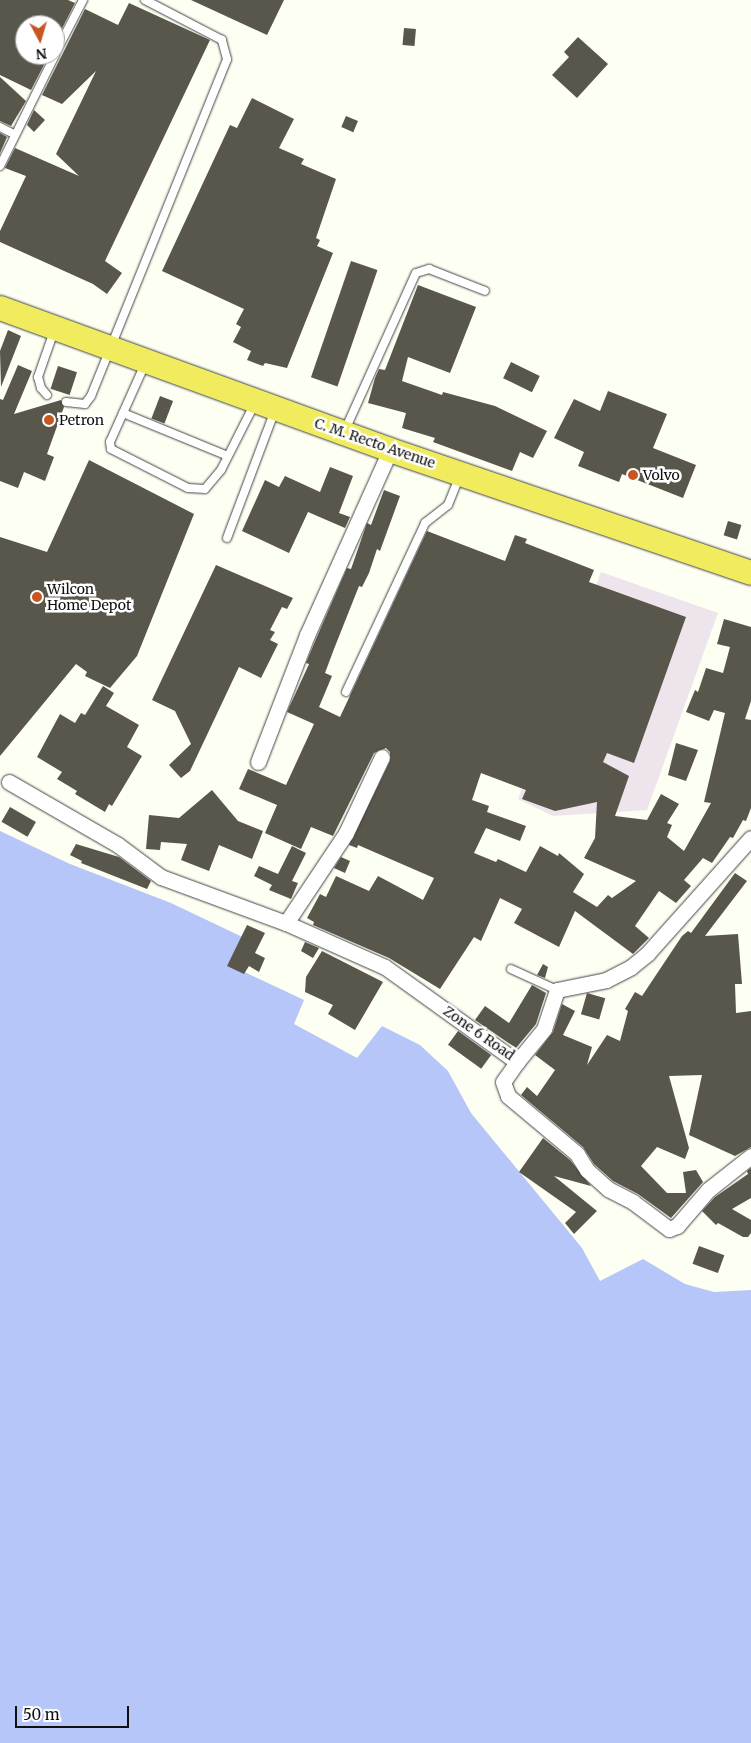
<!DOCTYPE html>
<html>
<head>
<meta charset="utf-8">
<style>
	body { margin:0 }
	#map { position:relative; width:751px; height:1743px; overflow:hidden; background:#fdfff3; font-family:Merriweather,serif }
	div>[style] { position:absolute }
	.industrial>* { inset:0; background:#eee4ec }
	.water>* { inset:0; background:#b6c6f8 }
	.building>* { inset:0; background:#59564c; transform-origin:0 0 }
	.roads { filter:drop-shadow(0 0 1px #434343) drop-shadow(0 0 1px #434343) }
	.service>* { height:8px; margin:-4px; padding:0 4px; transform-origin:4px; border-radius:4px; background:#fff }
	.minor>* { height:15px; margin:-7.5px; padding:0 7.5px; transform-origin:7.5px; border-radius:7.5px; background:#fff }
	.trunk>* { height:24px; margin:-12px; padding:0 12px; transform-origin:12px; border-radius:12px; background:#f0ec5e }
	.dots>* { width:14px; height:14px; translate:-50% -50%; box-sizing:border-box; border:2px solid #fff; border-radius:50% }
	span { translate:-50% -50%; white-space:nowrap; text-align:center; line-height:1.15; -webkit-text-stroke:5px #fff; paint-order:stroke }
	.poi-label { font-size:14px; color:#101010 }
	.left { translate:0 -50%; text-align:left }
	.street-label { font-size:14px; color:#101010 }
	.north { position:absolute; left:15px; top:15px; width:50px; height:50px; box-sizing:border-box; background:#fff; border:1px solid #9f9f9f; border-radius:50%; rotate:174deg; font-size:14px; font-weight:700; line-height:20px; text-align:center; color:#101010 }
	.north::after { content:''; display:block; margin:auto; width:18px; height:22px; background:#c65722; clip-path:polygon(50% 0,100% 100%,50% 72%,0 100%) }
	.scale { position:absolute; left:15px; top:1706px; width:114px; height:22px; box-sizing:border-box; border:2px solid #101010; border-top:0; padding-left:6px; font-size:15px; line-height:18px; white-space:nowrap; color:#101010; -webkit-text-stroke:4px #fff; paint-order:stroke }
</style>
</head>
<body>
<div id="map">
	<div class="industrial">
		<i style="clip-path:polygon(601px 572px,718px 613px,647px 810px,553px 816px,518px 799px)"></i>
	</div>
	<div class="water">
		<i style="clip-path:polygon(0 831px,70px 864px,171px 903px,253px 942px,238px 969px,304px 1000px,294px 1024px,357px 1058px,382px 1026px,420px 1045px,448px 1071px,471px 1113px,582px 1248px,600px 1281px,643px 1259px,685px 1284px,714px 1292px,751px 1290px,751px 1743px,0 1743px)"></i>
	</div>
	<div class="building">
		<i style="clip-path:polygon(0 0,68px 0,75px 3px,55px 42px,55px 25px,25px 25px,25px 55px,49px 55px,31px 90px,0 75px)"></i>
		<i style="clip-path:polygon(191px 0,284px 0,267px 35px)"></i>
		<i style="clip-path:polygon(129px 3px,210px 40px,105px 261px,122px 273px,107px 294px,93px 284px,0 242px,0 231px,26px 176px,5px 168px,15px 148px,79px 176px,56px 154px,96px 71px,62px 104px,42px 95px,85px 9px,118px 25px)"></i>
		<i style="left:404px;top:28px;width:12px;height:17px;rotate:5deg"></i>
		<i style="clip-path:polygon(578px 37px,608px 64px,577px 98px,552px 75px,569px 57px,564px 52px)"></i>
		<i style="clip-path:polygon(0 77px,26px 101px,11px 126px,0 121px)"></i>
		<i style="clip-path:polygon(252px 98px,294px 119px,279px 148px,304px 159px,301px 164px,336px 179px,316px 238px,320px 240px,317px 246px,333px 253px,287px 368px,265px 363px,263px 366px,247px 360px,251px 351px,233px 342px,241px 327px,236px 324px,244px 309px,162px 271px,230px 125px,237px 128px)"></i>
		<i style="clip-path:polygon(34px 110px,45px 120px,34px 132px,27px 125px)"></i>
		<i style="left:346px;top:116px;width:13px;height:12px;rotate:23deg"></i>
		<i style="clip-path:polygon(0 133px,7px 137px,0 153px)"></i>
		<i style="left:351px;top:261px;width:28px;height:123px;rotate:19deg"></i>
		<i style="clip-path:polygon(418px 285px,476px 307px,450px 373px,408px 357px,402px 381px,442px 395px,443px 392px,495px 406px,547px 431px,533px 458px,520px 452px,512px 471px,433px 442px,435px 438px,402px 428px,406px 413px,368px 403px,375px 378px,379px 369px,385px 370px)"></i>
		<i style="clip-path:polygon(8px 330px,21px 336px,1px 387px,0 351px)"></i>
		<i style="left:511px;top:362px;width:32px;height:18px;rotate:26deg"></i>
		<i style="clip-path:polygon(18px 365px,32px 371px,14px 414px,61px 400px,64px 407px,47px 454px,54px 457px,45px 481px,24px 472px,18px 488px,0 481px,0 399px,3px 400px)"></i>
		<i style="left:58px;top:366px;width:20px;height:24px;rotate:18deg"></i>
		<i style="clip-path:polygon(608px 391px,667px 414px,653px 448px,696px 465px,683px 498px,622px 474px,619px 482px,578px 466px,584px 452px,554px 438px,574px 399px,600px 411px)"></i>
		<i style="left:160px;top:396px;width:14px;height:24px;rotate:21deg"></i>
		<i style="clip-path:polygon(89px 460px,194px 514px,137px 656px,110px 688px,85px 676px,87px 672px,76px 664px,0 756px,0 537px,47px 552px)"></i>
		<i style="clip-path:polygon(330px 467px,353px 476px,339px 513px,350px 517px,345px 528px,308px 512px,289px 553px,242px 531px,265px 480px,279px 487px,285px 476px,320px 492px)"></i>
		<i style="clip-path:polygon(evenodd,384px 490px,400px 496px,380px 551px,377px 549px,369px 573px,362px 587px,359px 586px,334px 649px,325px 673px,332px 676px,319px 707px,340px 717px,427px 531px,505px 561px,515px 535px,527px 539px,525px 543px,594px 570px,589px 582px,686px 617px,634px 763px,607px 753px,603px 762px,629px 776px,615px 816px,647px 820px,661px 794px,679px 804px,667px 823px,672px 825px,667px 837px,684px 851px,711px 803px,704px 802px,725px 713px,714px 710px,709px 721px,686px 712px,695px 690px,698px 692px,706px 668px,723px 673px,730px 647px,717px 644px,724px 619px,751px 627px,751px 701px,745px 719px,751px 720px,751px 808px,746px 821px,743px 820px,733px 838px,730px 837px,712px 863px,703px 858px,684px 880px,691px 886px,676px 903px,659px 891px,635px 926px,649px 938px,633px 954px,575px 911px,559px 947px,514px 923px,522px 909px,500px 898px,481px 941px,474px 937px,440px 989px,389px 958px,313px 925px,314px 922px,307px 918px,320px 894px,326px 897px,336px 876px,369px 891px,378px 876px,423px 900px,434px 878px,358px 845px,357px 848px,349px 845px,390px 761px,390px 752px,386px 748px,374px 753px,333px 836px,311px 827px,301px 849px,265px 833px,277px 805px,239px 789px,248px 769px,286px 785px,314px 724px,287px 712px,309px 664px,306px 663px,316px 639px,347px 568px,351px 569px,367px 523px,371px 525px,384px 490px,481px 773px,526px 790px,522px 799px,555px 811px,597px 802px,595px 838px,584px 858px,636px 881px,612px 898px,608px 895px,597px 907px,573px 892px,584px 874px,559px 853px,558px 856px,540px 846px,526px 872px,498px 859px,496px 862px,474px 853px,486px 828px,520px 841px,526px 826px,487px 812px,489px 806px,472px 800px,481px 773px)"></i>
		<i style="left:728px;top:521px;width:14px;height:15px;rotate:17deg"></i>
		<i style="clip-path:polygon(216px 565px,293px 598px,287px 609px,282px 607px,270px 630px,275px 632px,270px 640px,278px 644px,261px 678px,239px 667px,190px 771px,181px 778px,169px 765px,191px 744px,175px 711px,152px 700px)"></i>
		<i style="clip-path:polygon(103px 686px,114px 693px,106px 706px,139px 725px,127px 747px,142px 756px,112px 806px,109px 804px,105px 812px,75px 794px,77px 791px,57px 779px,62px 772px,37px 757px,60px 714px,75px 723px,81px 713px,85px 715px)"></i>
		<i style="clip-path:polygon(676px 743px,698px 750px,686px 781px,668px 775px)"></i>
		<i style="clip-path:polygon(212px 790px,238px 821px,263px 831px,252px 859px,219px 845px,209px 871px,181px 860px,187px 844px,161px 842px,160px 850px,146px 849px,149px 815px,179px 818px)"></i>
		<i style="left:10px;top:807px;width:30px;height:17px;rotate:30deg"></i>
		<i style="clip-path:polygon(76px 844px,119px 857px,151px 881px,147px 889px,81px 863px,82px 861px,70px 855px)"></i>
		<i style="clip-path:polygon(292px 846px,306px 853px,292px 881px,298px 883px,291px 899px,269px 890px,272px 885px,254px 876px,259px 866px,278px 874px)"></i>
		<i style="clip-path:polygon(341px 857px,350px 861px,345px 873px,334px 868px)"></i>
		<i style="clip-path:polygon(735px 873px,747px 881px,705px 936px,738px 934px,742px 984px,735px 984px,736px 1013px,751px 1011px,751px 1147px,735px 1156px,689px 1135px,702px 1075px,669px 1076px,689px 1148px,685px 1159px,657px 1147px,641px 1166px,667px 1193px,686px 1193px,683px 1172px,696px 1170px,703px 1182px,671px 1218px,638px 1194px,613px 1181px,594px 1164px,583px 1147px,521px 1095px,527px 1087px,537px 1096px,555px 1070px,535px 1055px,553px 1032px,562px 1004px,575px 1011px,563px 1035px,592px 1047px,587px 1065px,607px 1035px,620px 1041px,628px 1011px,625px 1009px,635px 992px,642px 996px,682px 936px,688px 931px,691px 933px)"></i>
		<i style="clip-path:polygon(247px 925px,265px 933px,255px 953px,265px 958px,259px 972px,249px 966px,244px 974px,227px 966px)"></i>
		<i style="clip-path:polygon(305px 942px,319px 948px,313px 958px,301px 951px)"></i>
		<i style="clip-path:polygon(322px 951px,383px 982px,355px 1030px,328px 1014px,333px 1005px,305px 992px,306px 977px)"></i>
		<i style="clip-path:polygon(543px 964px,548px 967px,545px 978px,537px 975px)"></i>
		<i style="clip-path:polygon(532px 985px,546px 993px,536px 1024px,516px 1048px,475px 1020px,485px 1006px,509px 1023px)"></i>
		<i style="left:587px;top:993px;width:19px;height:22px;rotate:16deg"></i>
		<i style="left:458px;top:1031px;width:41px;height:17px;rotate:36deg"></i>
		<i style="clip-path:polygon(543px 1138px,570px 1160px,591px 1186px,554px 1176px,597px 1211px,574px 1234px,565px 1223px,576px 1212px,519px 1172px)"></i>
		<i style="clip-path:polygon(751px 1168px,751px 1198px,732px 1209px,751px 1220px,751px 1233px,748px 1237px,743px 1237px,718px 1223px,716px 1225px,702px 1211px,715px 1197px,748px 1174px,747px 1171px)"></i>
		<i style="left:699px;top:1246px;width:27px;height:19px;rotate:20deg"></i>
	</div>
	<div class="roads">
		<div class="service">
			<i style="left:55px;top:54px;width:61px;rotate:-62.6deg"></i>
			<i style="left:0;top:127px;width:16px;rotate:27deg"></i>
			<i style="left:0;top:166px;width:124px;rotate:-63.6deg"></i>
			<i style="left:145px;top:364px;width:85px;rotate:114.2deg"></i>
			<i style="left:110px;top:442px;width:7px;rotate:82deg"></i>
			<i style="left:111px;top:449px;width:86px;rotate:26.9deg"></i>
			<i style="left:188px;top:488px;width:17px;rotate:3deg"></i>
			<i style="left:205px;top:489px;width:25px;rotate:-50deg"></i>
			<i style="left:221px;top:470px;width:75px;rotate:-63.1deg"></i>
			<i style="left:47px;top:395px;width:9px;rotate:-131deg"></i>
			<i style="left:41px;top:388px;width:11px;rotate:-105deg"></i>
			<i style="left:38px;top:377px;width:49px;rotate:-70.8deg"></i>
			<i style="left:66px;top:402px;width:19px;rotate:6deg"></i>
			<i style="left:85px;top:404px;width:10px;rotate:-53deg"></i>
			<i style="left:91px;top:396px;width:363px;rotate:-68deg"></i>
			<i style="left:227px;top:59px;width:20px;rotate:-105deg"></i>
			<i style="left:222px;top:40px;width:87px;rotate:-152.5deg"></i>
			<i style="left:123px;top:413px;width:113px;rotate:22.3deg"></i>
			<i style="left:345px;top:430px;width:172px;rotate:-65.7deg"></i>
			<i style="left:416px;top:273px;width:14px;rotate:-17deg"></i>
			<i style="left:429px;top:269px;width:60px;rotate:21.4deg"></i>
			<i style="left:227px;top:538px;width:137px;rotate:-69.4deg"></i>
			<i style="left:346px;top:692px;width:187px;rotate:-64.9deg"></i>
			<i style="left:425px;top:523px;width:29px;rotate:-38deg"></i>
			<i style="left:448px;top:505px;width:31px;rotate:-68deg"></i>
			<i style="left:511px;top:969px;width:51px;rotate:24.5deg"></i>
		</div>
		<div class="minor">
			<i style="left:258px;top:762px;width:136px;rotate:-68.9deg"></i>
			<i style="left:307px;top:635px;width:203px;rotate:-65.8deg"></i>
			<i style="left:9px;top:782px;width:126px;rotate:30deg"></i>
			<i style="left:118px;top:845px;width:54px;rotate:36.7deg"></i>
			<i style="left:161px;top:877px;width:133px;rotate:20.2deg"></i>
			<i style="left:286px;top:923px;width:108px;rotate:24deg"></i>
			<i style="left:385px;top:967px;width:163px;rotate:35.7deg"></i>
			<i style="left:517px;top:1062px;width:43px;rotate:-50.7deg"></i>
			<i style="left:544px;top:1029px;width:41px;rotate:-71.6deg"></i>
			<i style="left:557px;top:990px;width:50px;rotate:-11.5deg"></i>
			<i style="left:606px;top:980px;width:28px;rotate:-27deg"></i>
			<i style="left:631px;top:967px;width:22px;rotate:-39deg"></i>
			<i style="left:648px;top:953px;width:154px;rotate:-48.2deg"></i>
			<i style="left:286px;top:923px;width:108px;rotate:-56.3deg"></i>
			<i style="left:346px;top:833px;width:84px;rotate:-64.7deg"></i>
			<i style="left:517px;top:1062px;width:24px;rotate:125deg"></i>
			<i style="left:503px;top:1082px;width:15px;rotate:70deg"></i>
			<i style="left:508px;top:1096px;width:90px;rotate:40deg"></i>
			<i style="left:577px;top:1154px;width:19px;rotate:58deg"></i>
			<i style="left:587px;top:1170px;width:28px;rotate:42deg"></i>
			<i style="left:608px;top:1189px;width:28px;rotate:27deg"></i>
			<i style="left:633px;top:1202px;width:45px;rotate:36.9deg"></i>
			<i style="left:669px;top:1229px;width:9px;rotate:-21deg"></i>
			<i style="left:677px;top:1226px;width:48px;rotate:-49.3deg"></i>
			<i style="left:708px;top:1190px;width:55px;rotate:-38.3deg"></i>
		</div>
		<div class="trunk">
			<i style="left:0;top:308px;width:415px;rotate:20deg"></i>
			<i style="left:390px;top:450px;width:381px;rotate:18.8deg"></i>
		</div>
	</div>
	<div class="dots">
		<i style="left:49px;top:420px;background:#c65722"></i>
		<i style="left:633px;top:475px;background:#c65722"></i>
		<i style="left:37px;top:597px;background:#c65722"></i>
	</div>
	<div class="poi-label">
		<span class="left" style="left:59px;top:420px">Petron</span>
		<span class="left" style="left:643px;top:475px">Volvo</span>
		<span class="left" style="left:47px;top:597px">Wilcon<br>Home Depot</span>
	</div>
	<div class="street-label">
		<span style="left:375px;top:443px;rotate:19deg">C. M. Recto Avenue</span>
		<span style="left:479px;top:1033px;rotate:35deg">Zone 6 Road</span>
	</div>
	<div class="north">N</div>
	<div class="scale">50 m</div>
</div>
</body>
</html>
